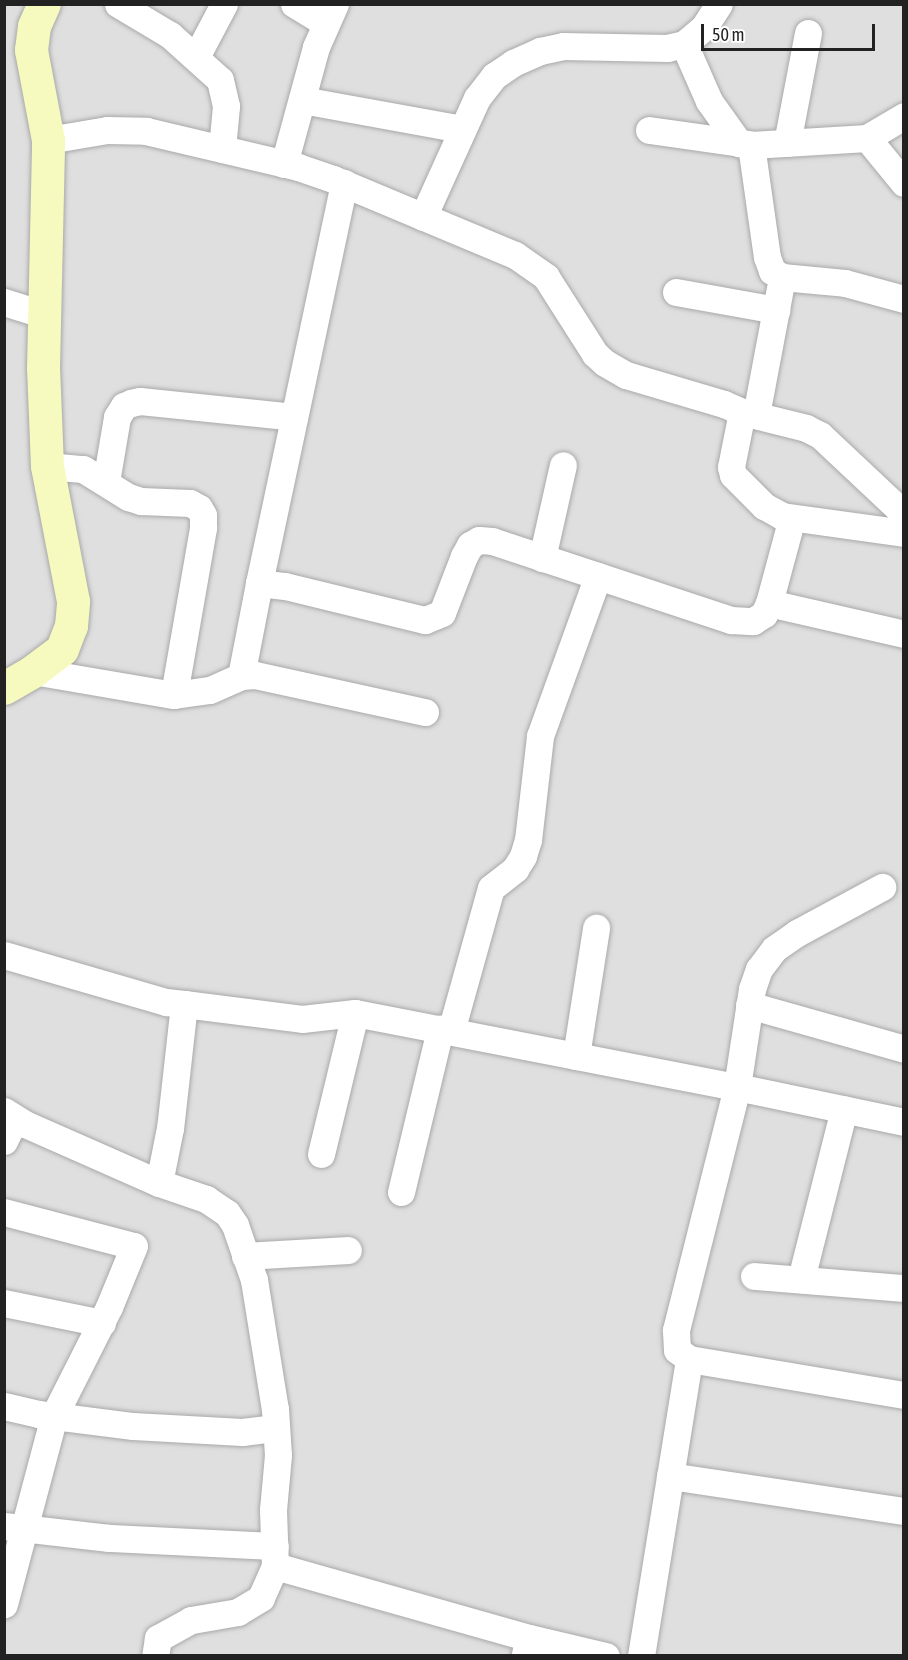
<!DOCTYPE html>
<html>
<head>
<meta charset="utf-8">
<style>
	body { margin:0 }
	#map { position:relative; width:908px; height:1660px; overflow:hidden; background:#f2efe9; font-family:"Asap Condensed",sans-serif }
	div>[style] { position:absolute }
	.residential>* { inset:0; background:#e0dfdf; transform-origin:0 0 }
	.roads { filter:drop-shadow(0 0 2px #a9a9a9) drop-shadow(0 0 2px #a9a9a9) }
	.street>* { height:27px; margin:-13.5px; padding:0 13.5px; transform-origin:13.5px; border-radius:13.5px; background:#fff }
	.secondary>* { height:33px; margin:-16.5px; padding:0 16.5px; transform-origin:16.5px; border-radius:16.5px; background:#f7fabf }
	span { translate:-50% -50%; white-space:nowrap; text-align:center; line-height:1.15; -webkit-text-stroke:4.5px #fff; paint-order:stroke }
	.frame { position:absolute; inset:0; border:6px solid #222; pointer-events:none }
	.scale { position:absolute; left:701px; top:24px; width:174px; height:27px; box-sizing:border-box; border:3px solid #222; border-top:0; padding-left:8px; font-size:18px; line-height:21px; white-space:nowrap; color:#222; -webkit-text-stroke:4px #fff; paint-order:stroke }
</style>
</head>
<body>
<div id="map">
	<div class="residential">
		<i style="left:5px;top:5px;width:898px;height:1650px"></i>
	</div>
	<div class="roads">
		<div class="street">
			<i style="left:118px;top:4px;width:61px;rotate:30.8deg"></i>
			<i style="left:170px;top:35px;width:67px;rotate:42deg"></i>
			<i style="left:220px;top:80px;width:27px;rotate:77deg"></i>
			<i style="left:226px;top:106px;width:43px;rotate:95.3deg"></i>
			<i style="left:294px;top:4px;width:37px;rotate:31deg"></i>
			<i style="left:684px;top:44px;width:62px;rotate:66.3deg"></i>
			<i style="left:709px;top:101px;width:52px;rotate:54.5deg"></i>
			<i style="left:196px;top:57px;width:60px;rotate:-62.2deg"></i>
			<i style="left:302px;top:100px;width:163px;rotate:10.3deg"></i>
			<i style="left:904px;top:116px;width:43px;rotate:149.3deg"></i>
			<i style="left:867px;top:138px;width:58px;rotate:50.6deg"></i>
			<i style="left:649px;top:130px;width:101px;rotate:8deg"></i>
			<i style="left:867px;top:138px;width:116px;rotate:176.5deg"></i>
			<i style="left:751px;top:145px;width:113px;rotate:81.9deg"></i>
			<i style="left:767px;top:257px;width:15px;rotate:70deg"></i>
			<i style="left:772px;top:271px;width:12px;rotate:31deg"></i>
			<i style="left:782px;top:277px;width:63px;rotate:5.4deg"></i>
			<i style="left:845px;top:283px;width:61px;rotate:15.2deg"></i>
			<i style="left:48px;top:140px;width:60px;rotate:-9.6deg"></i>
			<i style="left:107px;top:130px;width:39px;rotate:1deg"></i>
			<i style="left:146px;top:131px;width:156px;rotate:13.3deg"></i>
			<i style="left:298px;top:167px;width:37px;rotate:19deg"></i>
			<i style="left:333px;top:179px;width:197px;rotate:22.7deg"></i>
			<i style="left:515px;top:255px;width:38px;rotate:35deg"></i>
			<i style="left:546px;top:277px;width:91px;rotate:57.5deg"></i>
			<i style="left:595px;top:354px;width:13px;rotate:42deg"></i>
			<i style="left:605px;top:363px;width:24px;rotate:30deg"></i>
			<i style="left:626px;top:375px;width:102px;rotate:16.5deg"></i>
			<i style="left:724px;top:404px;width:20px;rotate:24deg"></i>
			<i style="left:742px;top:412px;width:56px;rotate:101.3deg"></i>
			<i style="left:731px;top:467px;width:8px;rotate:76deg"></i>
			<i style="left:733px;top:475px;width:44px;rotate:45deg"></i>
			<i style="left:764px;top:506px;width:21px;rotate:29deg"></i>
			<i style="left:782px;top:516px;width:123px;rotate:7.9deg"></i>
			<i style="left:787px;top:143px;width:112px;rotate:-79.2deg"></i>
			<i style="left:284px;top:164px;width:121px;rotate:-74.7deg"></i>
			<i style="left:316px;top:47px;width:47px;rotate:-66.2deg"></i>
			<i style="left:423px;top:217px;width:131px;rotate:-65.6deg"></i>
			<i style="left:477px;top:98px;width:28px;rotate:-52deg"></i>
			<i style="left:494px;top:76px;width:23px;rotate:-34deg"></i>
			<i style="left:513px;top:63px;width:30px;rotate:-24deg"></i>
			<i style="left:540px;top:51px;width:24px;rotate:-12deg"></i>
			<i style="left:563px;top:46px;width:104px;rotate:1.1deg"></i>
			<i style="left:667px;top:48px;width:17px;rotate:-13deg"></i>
			<i style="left:684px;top:44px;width:26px;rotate:-40deg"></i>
			<i style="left:704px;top:27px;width:27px;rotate:-57deg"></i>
			<i style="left:676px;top:292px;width:102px;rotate:10.2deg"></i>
			<i style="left:4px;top:302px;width:43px;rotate:17.6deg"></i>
			<i style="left:742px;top:412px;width:66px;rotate:14deg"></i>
			<i style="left:806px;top:428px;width:16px;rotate:27deg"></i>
			<i style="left:820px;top:435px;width:115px;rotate:43.2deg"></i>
			<i style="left:756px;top:415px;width:140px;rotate:-79.3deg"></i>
			<i style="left:47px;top:466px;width:36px;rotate:5deg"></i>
			<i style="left:83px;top:469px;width:53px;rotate:31.9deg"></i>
			<i style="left:128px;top:497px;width:14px;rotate:17deg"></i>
			<i style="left:141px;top:501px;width:49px;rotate:2.3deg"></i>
			<i style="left:190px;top:503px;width:10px;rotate:29deg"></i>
			<i style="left:199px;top:508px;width:8px;rotate:60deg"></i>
			<i style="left:203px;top:515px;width:13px;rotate:90deg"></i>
			<i style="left:203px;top:528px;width:169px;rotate:99.9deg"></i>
			<i style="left:106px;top:482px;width:66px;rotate:-80.4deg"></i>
			<i style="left:117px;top:417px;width:13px;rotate:-58deg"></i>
			<i style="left:124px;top:406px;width:8px;rotate:-23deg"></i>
			<i style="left:131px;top:403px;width:9px;rotate:-13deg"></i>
			<i style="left:140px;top:401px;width:155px;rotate:5.9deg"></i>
			<i style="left:542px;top:558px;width:95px;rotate:-77.3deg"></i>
			<i style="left:259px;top:583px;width:409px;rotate:-78deg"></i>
			<i style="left:769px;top:603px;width:139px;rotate:12.9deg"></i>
			<i style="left:33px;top:671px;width:143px;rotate:9.7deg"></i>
			<i style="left:174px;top:695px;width:36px;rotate:-8deg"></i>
			<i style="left:210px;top:690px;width:34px;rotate:-24deg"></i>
			<i style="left:241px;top:676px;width:14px;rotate:-4deg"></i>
			<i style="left:255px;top:675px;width:174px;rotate:12.3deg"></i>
			<i style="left:241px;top:676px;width:95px;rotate:-79deg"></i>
			<i style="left:259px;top:583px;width:26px;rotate:7deg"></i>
			<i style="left:285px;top:586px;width:144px;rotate:13.7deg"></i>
			<i style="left:425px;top:620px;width:18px;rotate:-22deg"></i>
			<i style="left:442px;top:613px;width:61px;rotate:-68.9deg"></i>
			<i style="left:464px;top:556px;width:13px;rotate:-61deg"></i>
			<i style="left:470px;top:545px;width:10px;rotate:-29deg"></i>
			<i style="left:479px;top:540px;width:13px;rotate:4deg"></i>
			<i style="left:492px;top:541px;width:252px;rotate:18.3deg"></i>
			<i style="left:731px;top:620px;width:22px;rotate:3deg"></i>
			<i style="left:753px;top:621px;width:13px;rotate:-32deg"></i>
			<i style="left:764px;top:614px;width:12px;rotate:-66deg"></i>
			<i style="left:769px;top:603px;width:88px;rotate:-74.9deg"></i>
			<i style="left:4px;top:955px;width:169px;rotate:16.2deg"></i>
			<i style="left:166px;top:1002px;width:18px;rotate:6deg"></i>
			<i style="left:184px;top:1004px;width:125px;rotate:96.4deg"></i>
			<i style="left:170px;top:1128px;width:56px;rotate:101.3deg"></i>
			<i style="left:159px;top:1183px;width:50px;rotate:18.8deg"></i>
			<i style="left:206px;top:1199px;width:25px;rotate:34deg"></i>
			<i style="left:227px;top:1213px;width:14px;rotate:56deg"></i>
			<i style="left:235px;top:1225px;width:58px;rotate:70.9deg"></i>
			<i style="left:254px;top:1280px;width:131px;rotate:80.8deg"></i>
			<i style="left:275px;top:1409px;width:46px;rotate:86.3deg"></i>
			<i style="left:278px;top:1455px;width:55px;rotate:95.2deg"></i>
			<i style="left:273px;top:1510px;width:56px;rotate:88deg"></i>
			<i style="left:275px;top:1566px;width:35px;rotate:114deg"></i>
			<i style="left:261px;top:1598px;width:27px;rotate:149deg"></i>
			<i style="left:238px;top:1612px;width:48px;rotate:170.3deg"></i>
			<i style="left:191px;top:1620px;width:38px;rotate:151deg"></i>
			<i style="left:158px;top:1638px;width:18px;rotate:99deg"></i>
			<i style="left:184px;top:1004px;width:119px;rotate:7.2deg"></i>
			<i style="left:302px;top:1019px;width:53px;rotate:-6.5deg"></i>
			<i style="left:355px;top:1013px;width:389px;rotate:11deg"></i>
			<i style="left:737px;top:1087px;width:99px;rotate:-81.3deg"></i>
			<i style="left:752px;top:989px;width:21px;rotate:-71deg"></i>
			<i style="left:759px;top:969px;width:25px;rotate:-53deg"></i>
			<i style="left:774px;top:949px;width:28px;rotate:-35deg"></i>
			<i style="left:797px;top:933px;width:97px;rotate:-28.4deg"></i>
			<i style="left:749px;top:1005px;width:161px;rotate:15.8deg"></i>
			<i style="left:451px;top:1031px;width:148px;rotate:-74.4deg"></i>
			<i style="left:491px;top:888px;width:31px;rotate:-38deg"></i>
			<i style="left:515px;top:869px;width:15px;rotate:-58deg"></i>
			<i style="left:523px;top:856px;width:17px;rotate:-73deg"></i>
			<i style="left:528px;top:840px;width:105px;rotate:-83.4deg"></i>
			<i style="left:540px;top:736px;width:170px;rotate:-70.1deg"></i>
			<i style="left:576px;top:1056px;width:130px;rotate:-81.1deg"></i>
			<i style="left:4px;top:1111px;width:25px;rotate:32deg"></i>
			<i style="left:25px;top:1124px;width:146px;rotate:23.8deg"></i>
			<i style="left:4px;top:1141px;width:25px;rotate:-64deg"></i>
			<i style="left:321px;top:1154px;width:145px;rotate:-76.4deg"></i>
			<i style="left:401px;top:1192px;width:168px;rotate:-76.5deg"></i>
			<i style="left:4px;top:1212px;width:134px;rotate:14.7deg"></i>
			<i style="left:134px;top:1246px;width:66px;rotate:112.3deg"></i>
			<i style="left:109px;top:1307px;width:122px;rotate:116.8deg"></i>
			<i style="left:54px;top:1416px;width:195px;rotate:104.9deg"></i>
			<i style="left:245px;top:1256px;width:103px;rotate:-3.3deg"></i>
			<i style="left:754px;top:1276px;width:150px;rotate:4.6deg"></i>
			<i style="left:801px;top:1279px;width:175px;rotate:-75.8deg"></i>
			<i style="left:4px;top:1303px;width:100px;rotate:11.5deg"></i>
			<i style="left:689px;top:1359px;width:218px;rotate:9.5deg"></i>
			<i style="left:4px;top:1406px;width:35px;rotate:13deg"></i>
			<i style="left:38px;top:1414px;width:96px;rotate:7.2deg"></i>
			<i style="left:133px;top:1426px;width:109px;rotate:3.2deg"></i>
			<i style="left:242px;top:1432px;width:34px;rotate:-7deg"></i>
			<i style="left:670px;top:1476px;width:237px;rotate:8.5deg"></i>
			<i style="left:4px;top:1526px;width:106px;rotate:6.5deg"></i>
			<i style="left:109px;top:1538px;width:166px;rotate:2.8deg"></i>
			<i style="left:275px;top:1566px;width:264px;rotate:15.8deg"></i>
			<i style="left:525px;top:1654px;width:16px;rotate:-76deg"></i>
			<i style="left:529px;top:1638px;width:79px;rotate:13.2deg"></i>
			<i style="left:641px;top:1656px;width:301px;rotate:-80.8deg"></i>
			<i style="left:689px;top:1359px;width:15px;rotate:-143deg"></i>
			<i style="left:677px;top:1350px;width:20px;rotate:-93deg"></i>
			<i style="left:676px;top:1330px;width:251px;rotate:-75.9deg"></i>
			<i style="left:737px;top:1087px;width:171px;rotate:11.8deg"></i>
		</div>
		<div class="secondary">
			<i style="left:4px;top:688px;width:34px;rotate:-30deg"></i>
			<i style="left:33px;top:671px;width:36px;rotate:-37deg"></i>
			<i style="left:62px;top:649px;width:25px;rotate:-69deg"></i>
			<i style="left:71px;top:626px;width:25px;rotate:-85deg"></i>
			<i style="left:73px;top:601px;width:137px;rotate:-100.9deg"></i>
			<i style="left:47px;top:466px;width:98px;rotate:-92.3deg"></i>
			<i style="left:43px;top:368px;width:228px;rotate:-88.7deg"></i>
			<i style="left:48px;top:140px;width:92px;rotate:-100.7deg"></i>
			<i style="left:31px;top:50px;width:24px;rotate:-83deg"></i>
			<i style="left:34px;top:26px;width:24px;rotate:-66deg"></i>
		</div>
	</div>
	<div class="frame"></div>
	<div class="scale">50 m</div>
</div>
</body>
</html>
